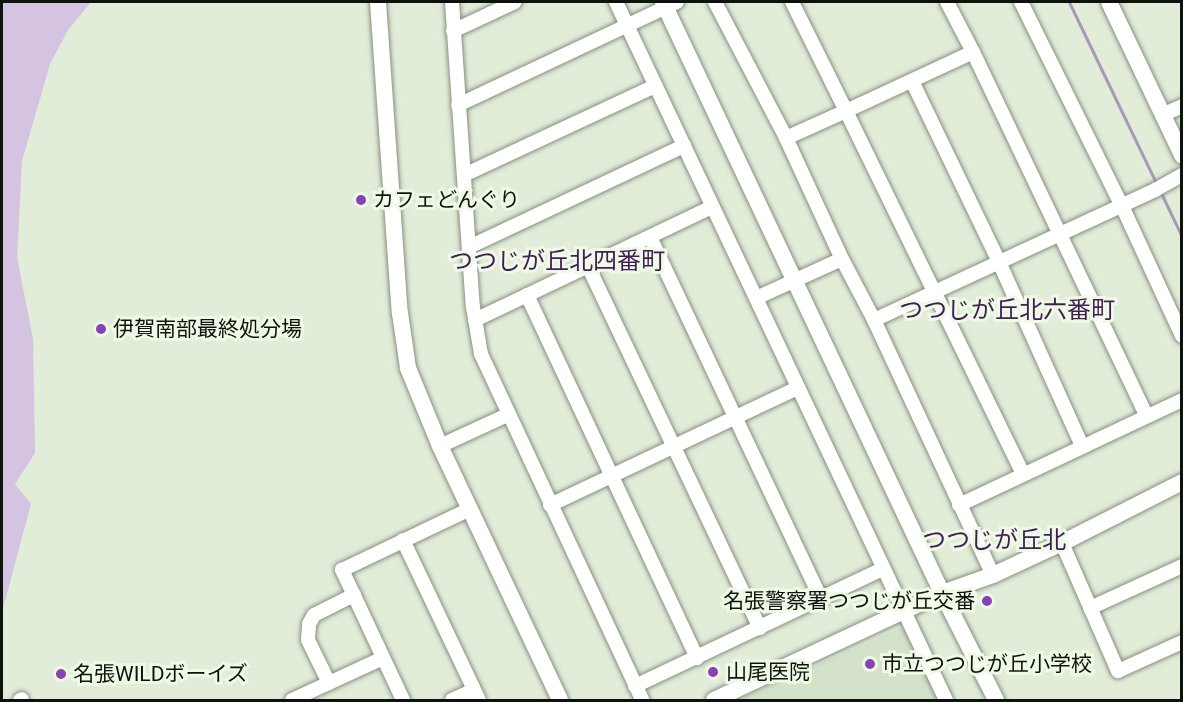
<!DOCTYPE html>
<html>
<head>
<meta charset="utf-8">
<style>
	body { margin:0 }
	#map { position:relative; width:1183px; height:702px; overflow:hidden; background:#e1ecd9; font-family:Roboto,"Noto Sans JP",sans-serif }
	div>[style] { position:absolute }
	.built>* { inset:0; background:#d3e2c9 }
	.green>* { inset:0; background:#d4c3e1 }
	.stream>* { height:3px; margin:-1.5px; padding:0 1.5px; transform-origin:1.5px; border-radius:1.5px; background:#aa98b7 }
	.roads { filter:drop-shadow(0 0 2px #86907f) drop-shadow(0 0 2px #86907f) }
	.minor>* { height:14px; margin:-7px; padding:0 7px; transform-origin:7px; border-radius:7px; background:#fff }
	.tertiary>* { height:16px; margin:-8px; padding:0 8px; transform-origin:8px; border-radius:8px; background:#fff }
	.dots>* { width:16px; height:16px; translate:-50% -50%; box-sizing:border-box; border:3px solid #eef9e6; border-radius:50% }
	span { translate:-50% -50%; white-space:nowrap; text-align:center; line-height:1.15; -webkit-text-stroke:6px #eef9e6; paint-order:stroke }
	.poi-label { font-size:21px; color:#0e120c }
	.left { translate:0 -50%; text-align:left }
	.right { translate:-100% -50%; text-align:right }
	.quarter-label { font-size:24px; color:#401e55 }
	.frame { position:absolute; inset:0; border:3px solid #0e120c; pointer-events:none }
</style>
</head>
<body>
<div id="map">
	<div class="built">
		<i style="clip-path:polygon(902px 627px,907px 632px,939px 700px,739px 700px)"></i>
	</div>
	<div class="green">
		<i style="clip-path:polygon(2px 2px,91px 2px,68px 30px,50px 64px,22px 161px,17px 257px,33px 339px,35px 453px,15px 484px,31px 504px,2px 612px)"></i>
	</div>
	<div class="stream">
		<i style="left:1069px;top:2px;width:199px;rotate:64.3deg"></i>
		<i style="left:1162px;top:195px;width:47px;rotate:64.5deg"></i>
	</div>
	<div class="roads">
		<div class="minor">
			<i style="left:452px;top:2px;width:306px;rotate:86.1deg"></i>
			<i style="left:473px;top:307px;width:48px;rotate:80.3deg"></i>
			<i style="left:481px;top:354px;width:382px;rotate:65deg"></i>
			<i style="left:616px;top:2px;width:772px;rotate:64.7deg"></i>
			<i style="left:715px;top:2px;width:153px;rotate:62.4deg"></i>
			<i style="left:786px;top:138px;width:133px;rotate:65.2deg"></i>
			<i style="left:842px;top:259px;width:69px;rotate:62.3deg"></i>
			<i style="left:874px;top:320px;width:281px;rotate:65deg"></i>
			<i style="left:792px;top:2px;width:122px;rotate:63.6deg"></i>
			<i style="left:846px;top:111px;width:140px;rotate:-24.9deg"></i>
			<i style="left:973px;top:52px;width:56px;rotate:-117.5deg"></i>
			<i style="left:1021px;top:2px;width:228px;rotate:63.7deg"></i>
			<i style="left:1122px;top:206px;width:143px;rotate:65.2deg"></i>
			<i style="left:453px;top:31px;width:68px;rotate:-25.1deg"></i>
			<i style="left:973px;top:52px;width:403px;rotate:64.5deg"></i>
			<i style="left:912px;top:81px;width:201px;rotate:64.3deg"></i>
			<i style="left:999px;top:262px;width:202px;rotate:65.7deg"></i>
			<i style="left:458px;top:105px;width:242px;rotate:-25.2deg"></i>
			<i style="left:1162px;top:115px;width:22px;rotate:-24deg"></i>
			<i style="left:786px;top:138px;width:66px;rotate:-24.2deg"></i>
			<i style="left:846px;top:111px;width:404px;rotate:64deg"></i>
			<i style="left:464px;top:175px;width:211px;rotate:-25deg"></i>
			<i style="left:650px;top:237px;width:400px;rotate:64.7deg"></i>
			<i style="left:469px;top:247px;width:238px;rotate:-25.2deg"></i>
			<i style="left:588px;top:266px;width:401px;rotate:64.6deg"></i>
			<i style="left:527px;top:295px;width:401px;rotate:64.9deg"></i>
			<i style="left:756px;top:298px;width:94px;rotate:-24.4deg"></i>
			<i style="left:475px;top:320px;width:263px;rotate:-25.5deg"></i>
			<i style="left:874px;top:320px;width:310px;rotate:-24.8deg"></i>
			<i style="left:1155px;top:190px;width:31px;rotate:-29deg"></i>
			<i style="left:440px;top:446px;width:74px;rotate:-24.8deg"></i>
			<i style="left:550px;top:505px;width:274px;rotate:-25.3deg"></i>
			<i style="left:959px;top:505px;width:246px;rotate:-25.2deg"></i>
			<i style="left:403px;top:540px;width:177px;rotate:64.6deg"></i>
			<i style="left:1062px;top:543px;width:140px;rotate:66.4deg"></i>
			<i style="left:1118px;top:671px;width:70px;rotate:-24.4deg"></i>
			<i style="left:1090px;top:608px;width:101px;rotate:-24.5deg"></i>
			<i style="left:329px;top:683px;width:48px;rotate:-116deg"></i>
			<i style="left:308px;top:640px;width:16px;rotate:-86deg"></i>
			<i style="left:309px;top:624px;width:10px;rotate:-61deg"></i>
			<i style="left:314px;top:615px;width:45px;rotate:-26.6deg"></i>
			<i style="left:635px;top:686px;width:274px;rotate:-25.3deg"></i>
			<i style="left:20px;top:700px;width:2px;rotate:-27deg"></i>
			<i style="left:292px;top:700px;width:100px;rotate:-24.8deg"></i>
			<i style="left:403px;top:700px;width:144px;rotate:-115.1deg"></i>
			<i style="left:342px;top:570px;width:142px;rotate:-25.5deg"></i>
			<i style="left:452px;top:700px;width:24px;rotate:-24deg"></i>
		</div>
		<div class="tertiary">
			<i style="left:378px;top:2px;width:312px;rotate:86deg"></i>
			<i style="left:400px;top:313px;width:56px;rotate:81.7deg"></i>
			<i style="left:408px;top:368px;width:84px;rotate:67.7deg"></i>
			<i style="left:440px;top:446px;width:281px;rotate:64.7deg"></i>
			<i style="left:663px;top:2px;width:654px;rotate:64.73deg"></i>
			<i style="left:942px;top:593px;width:120px;rotate:63.2deg"></i>
			<i style="left:1109px;top:2px;width:170px;rotate:64.5deg"></i>
			<i style="left:714px;top:700px;width:252px;rotate:-25.1deg"></i>
			<i style="left:942px;top:593px;width:54px;rotate:-19.4deg"></i>
			<i style="left:993px;top:575px;width:76px;rotate:-24.9deg"></i>
			<i style="left:1062px;top:543px;width:135px;rotate:-26.9deg"></i>
		</div>
	</div>
	<div class="dots">
		<i style="left:361px;top:200px;background:#8941b4"></i>
		<i style="left:101px;top:329px;background:#8941b4"></i>
		<i style="left:987px;top:601px;background:#8941b4"></i>
		<i style="left:870px;top:664px;background:#8941b4"></i>
		<i style="left:713px;top:672px;background:#8941b4"></i>
		<i style="left:61px;top:674px;background:#8941b4"></i>
	</div>
	<div class="poi-label">
		<span class="left" style="left:373px;top:200px">カフェどんぐり</span>
		<span class="left" style="left:113px;top:329px">伊賀南部最終処分場</span>
		<span class="right" style="left:975px;top:601px">名張警察署つつじが丘交番</span>
		<span class="left" style="left:882px;top:664px">市立つつじが丘小学校</span>
		<span class="left" style="left:726px;top:672px">山尾医院</span>
		<span class="left" style="left:73px;top:674px">名張WILDボーイズ</span>
	</div>
	<div class="quarter-label">
		<span style="left:557px;top:262px">つつじが丘北四番町</span>
		<span style="left:1007px;top:311px">つつじが丘北六番町</span>
		<span style="left:994px;top:541px">つつじが丘北</span>
	</div>
	<div class="frame"></div>
</div>
</body>
</html>
